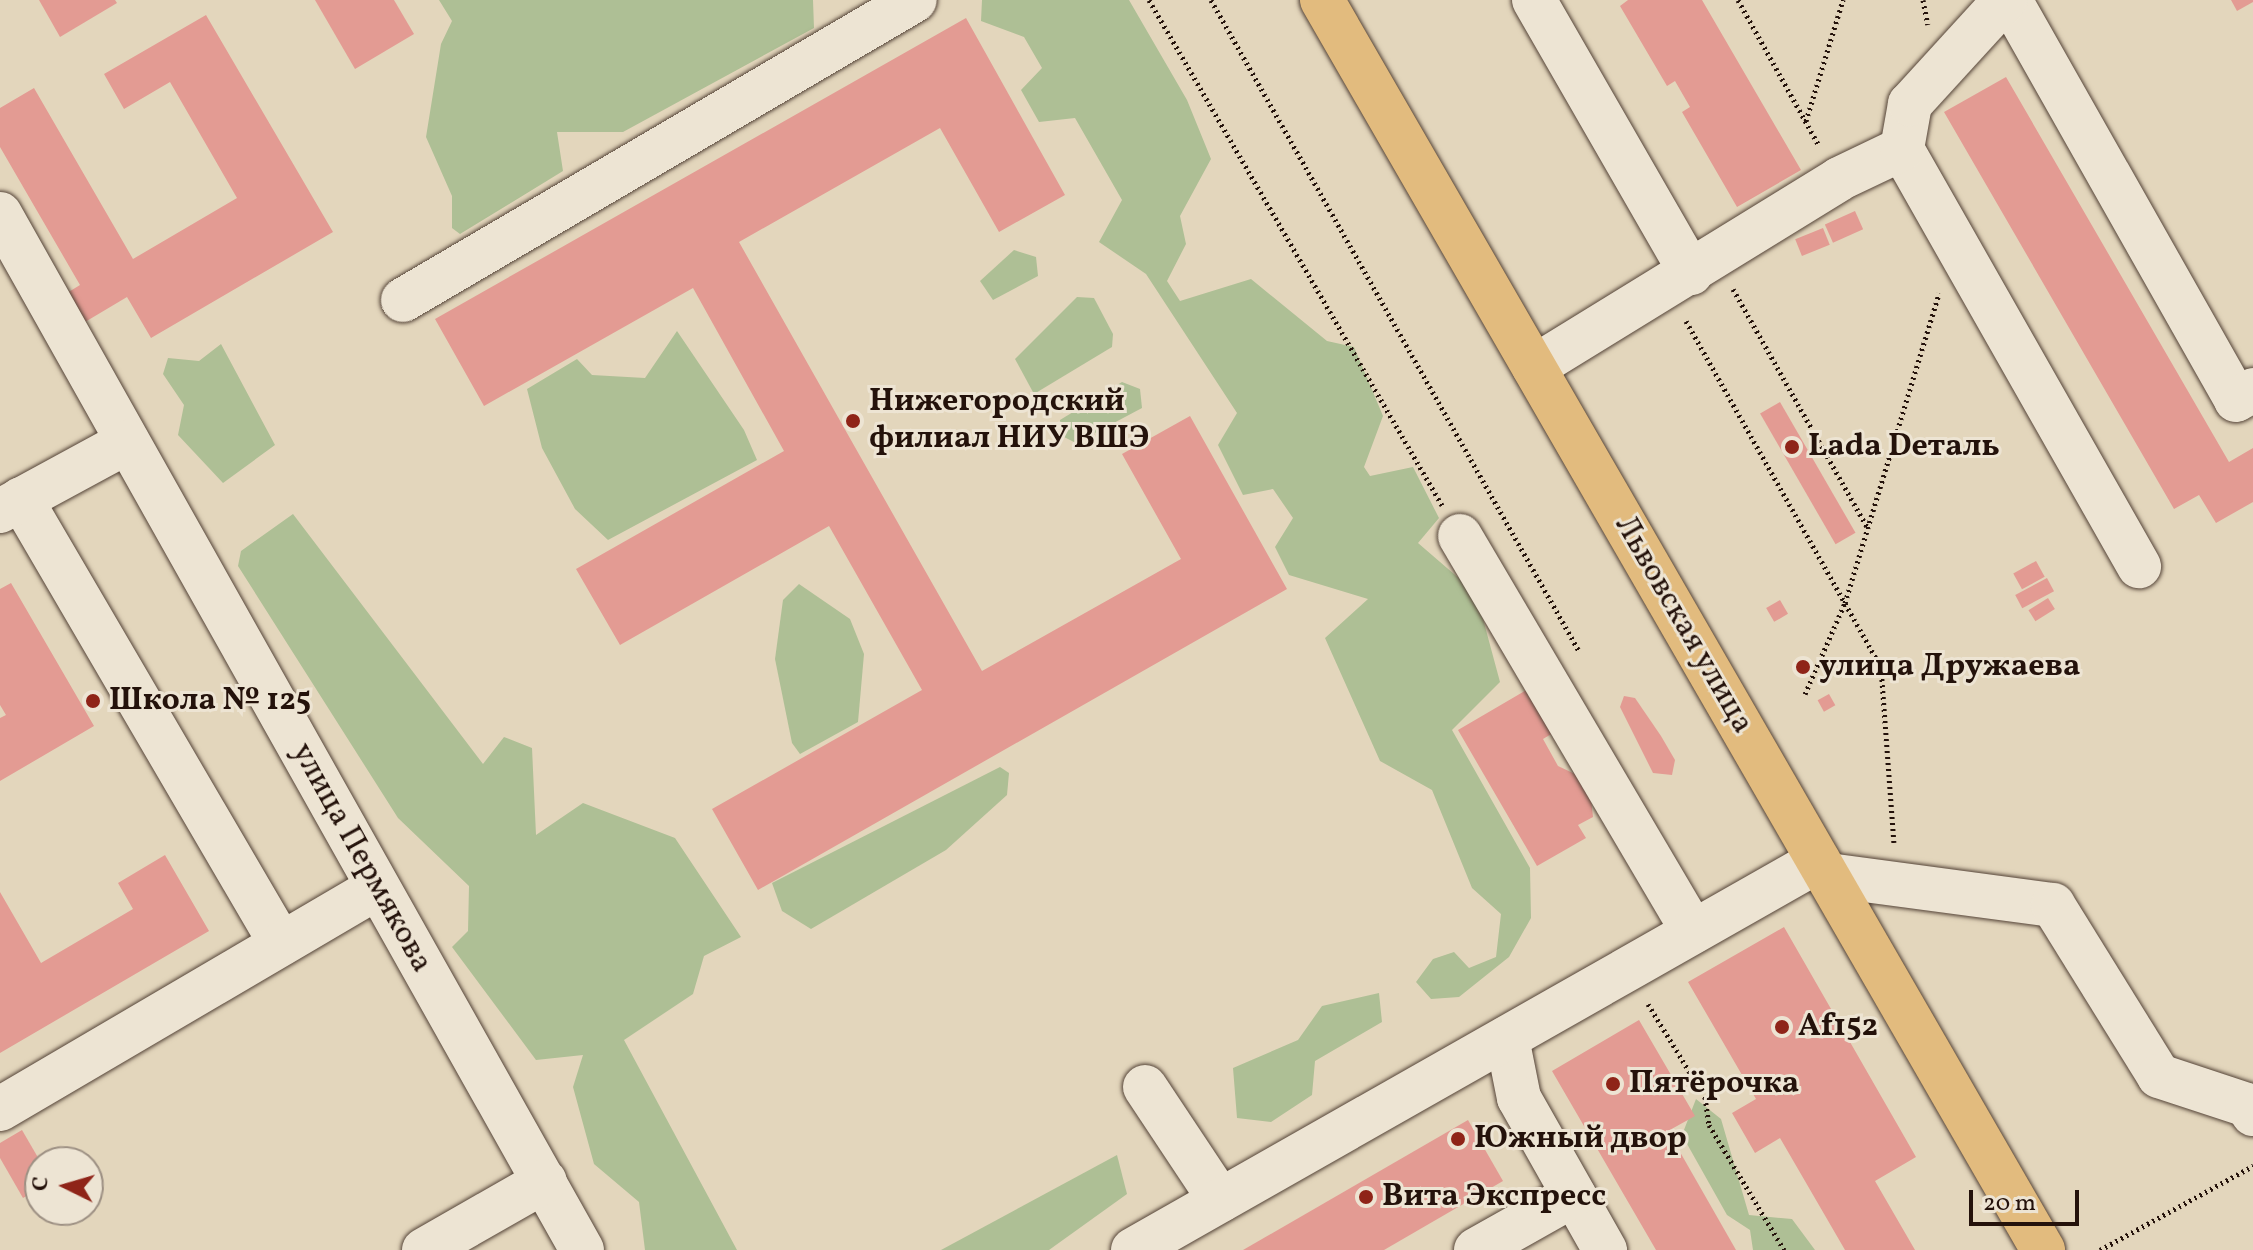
<!DOCTYPE html>
<html>
<head>
<meta charset="utf-8">
<style>
	body { margin:0 }
	#map { position:relative; width:2253px; height:1250px; overflow:hidden; background:#e3d6bc; font-family:Vollkorn,serif }
	div>[style] { position:absolute }
	.green>* { inset:0; background:#aebf95 }
	.building>* { inset:0; background:#e39b93; transform-origin:0 0 }
	.path>* { height:5px; margin-top:-2.5px; transform-origin:0; background:repeating-linear-gradient(90deg,#24120b 0 2px,transparent 0 6px) }
	.roads { filter:drop-shadow(0 0 2px #544337) drop-shadow(0 0 2px #544337) }
	.minor>* { height:44px; margin:-22px; padding:0 22px; transform-origin:22px; border-radius:22px; background:#ede4d3 }
	.major>* { height:44px; margin:-22px; padding:0 22px; transform-origin:22px; border-radius:22px; background:#e2bb7e }
	.dots>* { width:22px; height:22px; translate:-50% -50%; box-sizing:border-box; border:4px solid #ede4d3; border-radius:50% }
	span { translate:-50% -50%; white-space:nowrap; text-align:center; line-height:1.15; -webkit-text-stroke:6px #ede4d3; paint-order:stroke }
	.poi-label { font-size:32px; color:#24120b; font-weight:700 }
	.left { translate:0 -50%; text-align:left }
	.street-label { font-size:32px; color:#24120b }
	.north { position:absolute; left:24px; top:1146px; width:80px; height:80px; box-sizing:border-box; background:#ede4d3; border:2px solid #9d9083; border-radius:50%; rotate:275deg; font-size:22px; font-weight:700; line-height:32px; text-align:center; color:#24120b }
	.north::after { content:''; display:block; margin:auto; width:28px; height:36px; background:#8f2418; clip-path:polygon(50% 0,100% 100%,50% 72%,0 100%) }
	.scale { position:absolute; left:1969px; top:1190px; width:110px; height:36px; box-sizing:border-box; border:4px solid #24120b; border-top:0; padding-left:10px; font-size:24px; line-height:28px; white-space:nowrap; color:#24120b; -webkit-text-stroke:6px #ede4d3; paint-order:stroke }
</style>
</head>
<body>
<div id="map">
	<div class="green">
		<i style="clip-path:polygon(439px 0,813px 0,814px 28px,623px 132px,557px 132px,563px 171px,460px 234px,452px 228px,452px 196px,426px 137px,441px 44px,452px 21px)"></i>
		<i style="clip-path:polygon(982px 0,1129px 0,1187px 100px,1211px 159px,1180px 216px,1186px 244px,1167px 281px,1180px 301px,1251px 279px,1327px 341px,1354px 347px,1383px 416px,1364px 467px,1370px 476px,1413px 467px,1439px 518px,1418px 543px,1476px 593px,1500px 682px,1452px 730px,1530px 868px,1531px 918px,1509px 957px,1459px 997px,1431px 999px,1416px 982px,1433px 959px,1454px 952px,1469px 968px,1496px 957px,1501px 914px,1472px 888px,1432px 790px,1380px 761px,1325px 638px,1368px 599px,1289px 575px,1275px 547px,1293px 518px,1273px 489px,1243px 495px,1218px 445px,1237px 413px,1146px 274px,1099px 242px,1122px 200px,1075px 118px,1039px 122px,1021px 90px,1042px 68px,1024px 37px,981px 21px)"></i>
		<i style="clip-path:polygon(1014px 250px,1036px 257px,1038px 276px,993px 300px,980px 281px)"></i>
		<i style="clip-path:polygon(1077px 297px,1094px 298px,1113px 334px,1112px 347px,1034px 394px,1015px 359px)"></i>
		<i style="clip-path:polygon(677px 331px,744px 430px,757px 460px,608px 540px,575px 509px,542px 448px,527px 389px,577px 359px,592px 375px,645px 378px)"></i>
		<i style="clip-path:polygon(221px 344px,275px 445px,223px 483px,178px 435px,184px 405px,163px 374px,168px 358px,199px 361px)"></i>
		<i style="clip-path:polygon(1122px 382px,1140px 389px,1142px 408px,1076px 443px,1060px 435px,1060px 420px)"></i>
		<i style="clip-path:polygon(293px 514px,483px 764px,504px 737px,532px 748px,536px 835px,583px 803px,675px 838px,741px 937px,704px 956px,693px 994px,624px 1040px,737px 1250px,645px 1250px,639px 1202px,594px 1164px,573px 1087px,583px 1055px,536px 1060px,452px 947px,468px 931px,469px 886px,398px 818px,238px 566px,241px 551px)"></i>
		<i style="clip-path:polygon(799px 584px,850px 619px,864px 654px,858px 722px,800px 754px,792px 743px,775px 659px,783px 600px)"></i>
		<i style="clip-path:polygon(1000px 767px,1009px 773px,1007px 795px,946px 850px,811px 929px,782px 911px,772px 883px)"></i>
		<i style="clip-path:polygon(1379px 993px,1382px 1022px,1315px 1061px,1312px 1095px,1271px 1122px,1237px 1118px,1233px 1068px,1298px 1040px,1322px 1006px)"></i>
		<i style="clip-path:polygon(1696px 1099px,1721px 1119px,1749px 1215px,1792px 1219px,1815px 1250px,1753px 1250px,1750px 1230px,1727px 1215px,1682px 1135px)"></i>
		<i style="clip-path:polygon(1117px 1155px,1127px 1194px,1049px 1250px,941px 1250px)"></i>
	</div>
	<div class="building">
		<i style="clip-path:polygon(39px 0,115px 0,117px 3px,60px 37px)"></i>
		<i style="clip-path:polygon(315px 0,394px 0,414px 34px,355px 69px)"></i>
		<i style="clip-path:polygon(1628px 0,1702px 0,1801px 170px,1737px 207px,1682px 112px,1690px 107px,1675px 81px,1667px 86px,1620px 6px)"></i>
		<i style="clip-path:polygon(2231px 0,2253px 0,2253px 2px,2237px 11px)"></i>
		<i style="clip-path:polygon(206px 15px,333px 232px,151px 338px,127px 297px,85px 322px,67px 293px,80px 285px,0 147px,0 108px,34px 88px,133px 259px,237px 198px,170px 82px,124px 109px,104px 74px)"></i>
		<i style="clip-path:polygon(966px 18px,1065px 195px,999px 232px,940px 128px,739px 242px,860px 456px,982px 671px,1181px 559px,1122px 454px,1190px 416px,1287px 589px,758px 890px,712px 809px,922px 690px,829px 526px,620px 645px,576px 569px,784px 451px,693px 288px,484px 406px,435px 319px)"></i>
		<i style="clip-path:polygon(2006px 77px,2229px 462px,2253px 448px,2253px 502px,2216px 523px,2199px 495px,2174px 509px,1944px 112px)"></i>
		<i style="left:1855px;top:211px;width:20px;height:33px;rotate:66deg"></i>
		<i style="left:1823px;top:228px;width:18px;height:30px;rotate:68deg"></i>
		<i style="left:1780px;top:402px;width:151px;height:23px;rotate:60deg"></i>
		<i style="left:2036px;top:561px;width:18px;height:26px;rotate:61deg"></i>
		<i style="left:2047px;top:578px;width:15px;height:36px;rotate:62deg"></i>
		<i style="clip-path:polygon(11px 583px,94px 726px,0 781px,0 718px,6px 715px,0 705px,0 589px)"></i>
		<i style="left:2048px;top:598px;width:13px;height:23px;rotate:58deg"></i>
		<i style="left:1780px;top:600px;width:16px;height:16px;rotate:60deg"></i>
		<i style="clip-path:polygon(1528px 689px,1553px 733px,1543px 739px,1558px 766px,1577px 775px,1591px 799px,1593px 817px,1578px 825px,1586px 838px,1537px 866px,1458px 730px)"></i>
		<i style="left:1829px;top:694px;width:13px;height:13px;rotate:61deg"></i>
		<i style="clip-path:polygon(1624px 696px,1635px 698px,1661px 736px,1675px 760px,1672px 775px,1653px 773px,1620px 707px)"></i>
		<i style="clip-path:polygon(165px 855px,209px 931px,0 1053px,0 892px,41px 963px,133px 909px,118px 883px)"></i>
		<i style="clip-path:polygon(1784px 927px,1916px 1157px,1875px 1181px,1915px 1250px,1845px 1250px,1780px 1138px,1755px 1153px,1732px 1113px,1756px 1099px,1688px 982px)"></i>
		<i style="clip-path:polygon(1639px 1020px,1695px 1116px,1668px 1131px,1736px 1250px,1656px 1250px,1552px 1071px)"></i>
		<i style="clip-path:polygon(1468px 1120px,1503px 1181px,1384px 1250px,1243px 1250px)"></i>
		<i style="clip-path:polygon(22px 1130px,40px 1161px,40px 1188px,23px 1198px,0 1158px,0 1143px)"></i>
	</div>
	<div class="path">
		<i style="left:1149px;top:0;width:584px;rotate:59.88deg"></i>
		<i style="left:1211px;top:0;width:748px;rotate:60.52deg"></i>
		<i style="left:1738px;top:0;width:165px;rotate:60.9deg"></i>
		<i style="left:1923px;top:0;width:25px;rotate:79deg"></i>
		<i style="left:1806px;top:121px;width:127px;rotate:-73deg"></i>
		<i style="left:1733px;top:289px;width:273px;rotate:60.6deg"></i>
		<i style="left:1686px;top:321px;width:397px;rotate:60.6deg"></i>
		<i style="left:1881px;top:667px;width:176px;rotate:85.8deg"></i>
		<i style="left:1805px;top:694px;width:99px;rotate:-66.3deg"></i>
		<i style="left:1845px;top:603px;width:324px;rotate:-73.1deg"></i>
		<i style="left:1648px;top:1004px;width:109px;rotate:58.5deg"></i>
		<i style="left:1705px;top:1097px;width:28px;rotate:82deg"></i>
		<i style="left:1709px;top:1125px;width:146px;rotate:59deg"></i>
		<i style="left:2100px;top:1250px;width:175px;rotate:-28.8deg"></i>
	</div>
	<div class="roads">
		<div class="minor">
			<i style="left:1534px;top:0;width:315px;rotate:60.1deg"></i>
			<i style="left:2010px;top:0;width:459px;rotate:60.5deg"></i>
			<i style="left:2236px;top:400px;width:20px;rotate:-30deg"></i>
			<i style="left:1902px;top:149px;width:480px;rotate:60.4deg"></i>
			<i style="left:0;top:214px;width:1188px;rotate:60.67deg"></i>
			<i style="left:403px;top:300px;width:593px;rotate:-30.37deg"></i>
			<i style="left:1534px;top:367px;width:358px;rotate:-31.6deg"></i>
			<i style="left:1839px;top:179px;width:70px;rotate:-25.5deg"></i>
			<i style="left:1902px;top:149px;width:46px;rotate:-79.9deg"></i>
			<i style="left:1910px;top:104px;width:141px;rotate:-47.6deg"></i>
			<i style="left:21px;top:499px;width:515px;rotate:59.7deg"></i>
			<i style="left:0;top:511px;width:145px;rotate:-28.5deg"></i>
			<i style="left:1460px;top:536px;width:459px;rotate:59.5deg"></i>
			<i style="left:1828px;top:875px;width:227px;rotate:7.6deg"></i>
			<i style="left:2053px;top:905px;width:201px;rotate:58.2deg"></i>
			<i style="left:2159px;top:1076px;width:93px;rotate:18.2deg"></i>
			<i style="left:2247px;top:1105px;width:11px;rotate:56deg"></i>
			<i style="left:1507px;top:1038px;width:61px;rotate:78.7deg"></i>
			<i style="left:1519px;top:1098px;width:175px;rotate:60.5deg"></i>
			<i style="left:1145px;top:1087px;width:136px;rotate:56.4deg"></i>
			<i style="left:0;top:1109px;width:437px;rotate:-30.4deg"></i>
			<i style="left:424px;top:1250px;width:139px;rotate:-29.7deg"></i>
			<i style="left:1133px;top:1250px;width:788px;rotate:-29.59deg"></i>
			<i style="left:1476px;top:1250px;width:112px;rotate:-29.3deg"></i>
		</div>
		<div class="major">
			<i style="left:1322px;top:0;width:1443px;rotate:60.02deg"></i>
		</div>
	</div>
	<div class="dots">
		<i style="left:853px;top:421px;background:#8f2418"></i>
		<i style="left:1792px;top:447px;background:#8f2418"></i>
		<i style="left:1803px;top:667px;background:#8f2418"></i>
		<i style="left:93px;top:701px;background:#8f2418"></i>
		<i style="left:1782px;top:1027px;background:#8f2418"></i>
		<i style="left:1613px;top:1084px;background:#8f2418"></i>
		<i style="left:1458px;top:1139px;background:#8f2418"></i>
		<i style="left:1366px;top:1197px;background:#8f2418"></i>
	</div>
	<div class="poi-label">
		<span class="left" style="left:869px;top:421px">Нижегородский<br>филиал НИУ ВШЭ</span>
		<span class="left" style="left:1808px;top:447px">Lada Dеталь</span>
		<span class="left" style="left:1819px;top:667px">улица Дружаева</span>
		<span class="left" style="left:109px;top:701px">Школа № 125</span>
		<span class="left" style="left:1798px;top:1027px">Af152</span>
		<span class="left" style="left:1629px;top:1084px">Пятёрочка</span>
		<span class="left" style="left:1474px;top:1139px">Южный двор</span>
		<span class="left" style="left:1382px;top:1197px">Вита Экспресс</span>
	</div>
	<div class="street-label">
		<span style="left:1683px;top:625px;rotate:60deg">Львовская улица</span>
		<span style="left:361px;top:858px;rotate:61deg">улица Пермякова</span>
	</div>
	<div class="north">С</div>
	<div class="scale">20 m</div>
</div>
</body>
</html>
